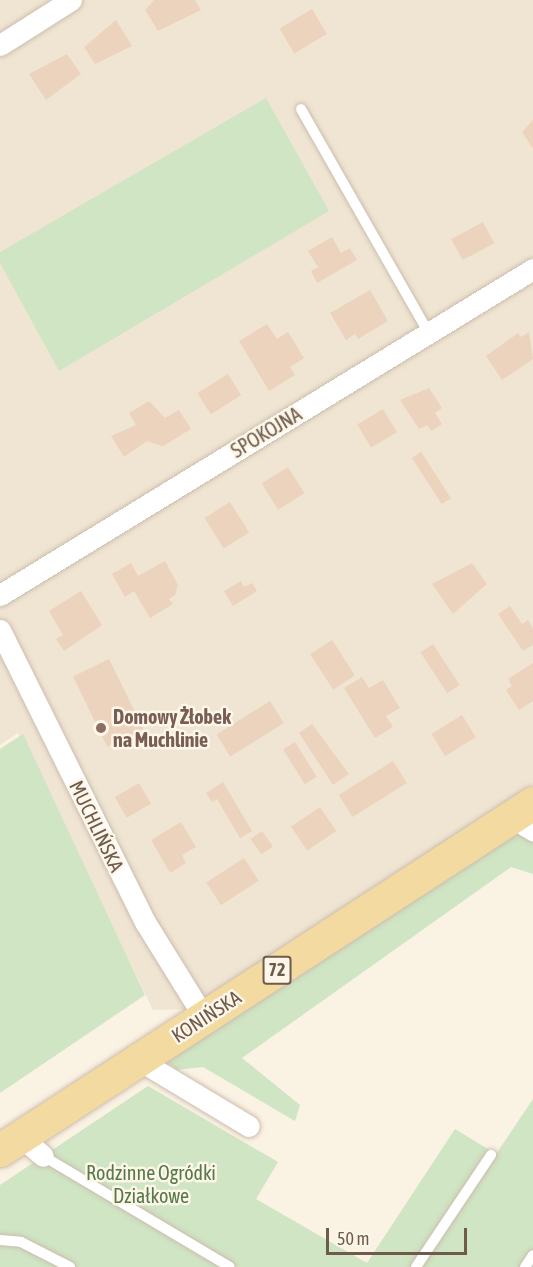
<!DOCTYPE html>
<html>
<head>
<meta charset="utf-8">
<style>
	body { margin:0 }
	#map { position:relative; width:533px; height:1267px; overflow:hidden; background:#faf2e3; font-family:"Asap Condensed",sans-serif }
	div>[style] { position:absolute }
	.residential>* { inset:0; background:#f0e5d2 }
	.green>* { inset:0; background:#cfe5c3 }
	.building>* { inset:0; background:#ecd3bd; transform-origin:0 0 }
	.roads { filter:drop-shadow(0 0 2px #ccbdae) drop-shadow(0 0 2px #ccbdae) }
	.lane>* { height:10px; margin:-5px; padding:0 5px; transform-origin:5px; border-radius:5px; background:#fff }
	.street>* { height:21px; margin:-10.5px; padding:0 10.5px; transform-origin:10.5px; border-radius:10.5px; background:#fff }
	.primary>* { height:33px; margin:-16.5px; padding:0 16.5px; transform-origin:16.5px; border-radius:16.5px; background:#f3daa1 }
	.dots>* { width:16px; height:16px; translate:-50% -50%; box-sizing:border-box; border:3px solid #fdf6e9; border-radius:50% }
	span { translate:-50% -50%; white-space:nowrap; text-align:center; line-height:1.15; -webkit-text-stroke:5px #fdf6e9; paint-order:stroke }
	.shield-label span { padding:2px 4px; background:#fdf6e9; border:2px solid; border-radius:4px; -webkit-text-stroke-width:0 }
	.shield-label { font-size:18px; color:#6f5b4c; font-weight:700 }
	.street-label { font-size:20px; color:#6f5b4c }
	.education-label { font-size:20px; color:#785e54; font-weight:700 }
	.left { translate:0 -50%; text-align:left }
	.park-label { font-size:20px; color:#547a48 }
	.scale { position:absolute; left:326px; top:1228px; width:141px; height:27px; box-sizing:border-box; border:3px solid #6f5b4c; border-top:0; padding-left:8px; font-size:18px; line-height:21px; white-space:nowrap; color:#6f5b4c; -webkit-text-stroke:4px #fdf6e9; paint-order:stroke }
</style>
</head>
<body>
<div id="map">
	<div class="residential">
		<i style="clip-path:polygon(0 0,533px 0,533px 784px,191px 1009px,153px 1010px,18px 733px,0 745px)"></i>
	</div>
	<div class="green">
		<i style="clip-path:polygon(266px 98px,329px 211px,59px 371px,0 263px,0 252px)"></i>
		<i style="clip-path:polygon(23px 734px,145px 995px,0 1093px,0 749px)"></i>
		<i style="clip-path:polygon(519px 833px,533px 840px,533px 874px,511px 867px,242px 1058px,300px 1105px,295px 1121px,203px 1067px,176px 1070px,160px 1055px,498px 834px)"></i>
		<i style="clip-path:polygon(148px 1086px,278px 1162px,256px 1199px,367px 1263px,455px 1129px,496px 1154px,533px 1099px,533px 1267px,0 1267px,0 1185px)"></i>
	</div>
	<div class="building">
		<i style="clip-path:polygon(154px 0,195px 0,201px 10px,158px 31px,145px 10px)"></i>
		<i style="left:312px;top:9px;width:29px;height:38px;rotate:59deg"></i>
		<i style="clip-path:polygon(116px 20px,132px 46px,95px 64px,84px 47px)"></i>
		<i style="clip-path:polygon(67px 54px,81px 74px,46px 100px,29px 74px)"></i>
		<i style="clip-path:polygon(533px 120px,533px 149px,522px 132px)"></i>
		<i style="left:483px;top:222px;width:24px;height:36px;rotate:62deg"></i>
		<i style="clip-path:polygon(332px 237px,341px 253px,350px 248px,357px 260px,317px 283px,311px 271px,318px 267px,308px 251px)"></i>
		<i style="clip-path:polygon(370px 290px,388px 321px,358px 339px,355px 334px,346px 340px,330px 313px)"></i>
		<i style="clip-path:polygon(267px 324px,277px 339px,288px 332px,304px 358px,290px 367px,295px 375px,269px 391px,239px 341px)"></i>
		<i style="clip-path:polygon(529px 332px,533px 359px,502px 380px,486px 356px,518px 333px,521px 337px)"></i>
		<i style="left:228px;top:374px;width:25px;height:36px;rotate:58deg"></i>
		<i style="clip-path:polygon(429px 388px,442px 408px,435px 413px,442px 424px,431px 431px,427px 425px,419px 429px,400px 400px)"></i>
		<i style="clip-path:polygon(149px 401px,165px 418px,179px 410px,191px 429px,163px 446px,147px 441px,124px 457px,111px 436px,136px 425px,129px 413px)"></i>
		<i style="left:383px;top:409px;width:27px;height:30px;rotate:59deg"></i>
		<i style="left:421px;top:452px;width:55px;height:11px;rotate:57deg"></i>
		<i style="left:288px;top:467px;width:31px;height:31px;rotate:58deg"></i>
		<i style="left:230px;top:502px;width:36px;height:30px;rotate:58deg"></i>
		<i style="clip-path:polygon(165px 561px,178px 585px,175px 595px,169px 599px,173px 604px,150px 618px,134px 591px,125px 597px,112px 574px,131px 563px,138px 576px)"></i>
		<i style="clip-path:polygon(472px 563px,487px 584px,453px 614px,432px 584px)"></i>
		<i style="clip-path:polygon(241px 581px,244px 587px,252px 583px,257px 591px,233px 606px,224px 591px)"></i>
		<i style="clip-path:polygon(81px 591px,102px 625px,64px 651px,56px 639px,63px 635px,49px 611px)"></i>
		<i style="clip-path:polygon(510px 606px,522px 624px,528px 620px,533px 628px,533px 645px,523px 651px,498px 614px)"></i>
		<i style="left:332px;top:640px;width:42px;height:26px;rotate:57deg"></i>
		<i style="left:433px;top:644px;width:49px;height:15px;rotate:57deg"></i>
		<i style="left:109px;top:659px;width:78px;height:40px;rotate:64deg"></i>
		<i style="clip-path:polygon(533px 663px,533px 701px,519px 710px,506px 690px,512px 686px,508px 679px)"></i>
		<i style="clip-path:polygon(362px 677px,369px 688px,383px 680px,400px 708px,386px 716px,393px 727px,375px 738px,344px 688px)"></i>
		<i style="left:270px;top:701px;width:26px;height:63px;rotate:58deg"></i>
		<i style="left:462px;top:715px;width:26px;height:36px;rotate:58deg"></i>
		<i style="clip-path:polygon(312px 724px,349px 774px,333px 785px,299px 733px)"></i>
		<i style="left:295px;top:742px;width:41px;height:14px;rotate:58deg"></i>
		<i style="left:393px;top:761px;width:26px;height:64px;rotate:58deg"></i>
		<i style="clip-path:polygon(223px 782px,252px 831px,240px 838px,217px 799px,212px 802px,206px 793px)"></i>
		<i style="left:139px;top:783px;width:24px;height:28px;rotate:60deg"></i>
		<i style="left:320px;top:807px;width:29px;height:35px;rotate:56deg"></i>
		<i style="clip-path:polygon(181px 822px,196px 847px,182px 855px,186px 863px,170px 873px,151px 840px)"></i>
		<i style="left:262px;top:831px;width:19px;height:14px;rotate:55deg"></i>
		<i style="left:244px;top:858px;width:27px;height:45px;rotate:57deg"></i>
	</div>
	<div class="roads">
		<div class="lane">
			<i style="left:301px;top:109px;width:258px;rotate:60.3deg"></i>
			<i style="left:43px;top:1156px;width:217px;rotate:30.7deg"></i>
			<i style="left:0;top:1240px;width:21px;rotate:5deg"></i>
			<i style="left:21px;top:1242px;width:55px;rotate:27deg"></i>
			<i style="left:416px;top:1267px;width:135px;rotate:-56.2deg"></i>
			<i style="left:525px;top:1267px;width:14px;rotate:-56deg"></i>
		</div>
		<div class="street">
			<i style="left:0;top:45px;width:84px;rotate:-32.4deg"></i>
			<i style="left:0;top:595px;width:625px;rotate:-31.45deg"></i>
			<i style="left:0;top:630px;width:326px;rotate:63.6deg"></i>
			<i style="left:145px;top:922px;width:112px;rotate:58.2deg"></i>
			<i style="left:511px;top:817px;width:26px;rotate:31deg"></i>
			<i style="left:139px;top:1060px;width:128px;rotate:31deg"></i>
			<i style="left:20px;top:1136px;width:30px;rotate:41deg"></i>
		</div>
		<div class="primary">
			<i style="left:0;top:1150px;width:636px;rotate:-33.07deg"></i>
		</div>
	</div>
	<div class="dots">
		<i style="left:101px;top:728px;background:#8d6e63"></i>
	</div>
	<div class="shield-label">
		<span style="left:277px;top:970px">72</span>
	</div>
	<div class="street-label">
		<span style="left:266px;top:432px;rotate:-31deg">SPOKOJNA</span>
		<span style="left:97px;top:826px;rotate:64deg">MUCHLIŃSKA</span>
		<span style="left:206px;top:1016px;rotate:-33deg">KONIŃSKA</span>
	</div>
	<div class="education-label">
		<span class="left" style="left:113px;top:728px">Domowy Żłobek<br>na Muchlinie</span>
	</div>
	<div class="park-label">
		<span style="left:151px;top:1184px">Rodzinne Ogródki<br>Działkowe</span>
	</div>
	<div class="scale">50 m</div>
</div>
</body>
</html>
